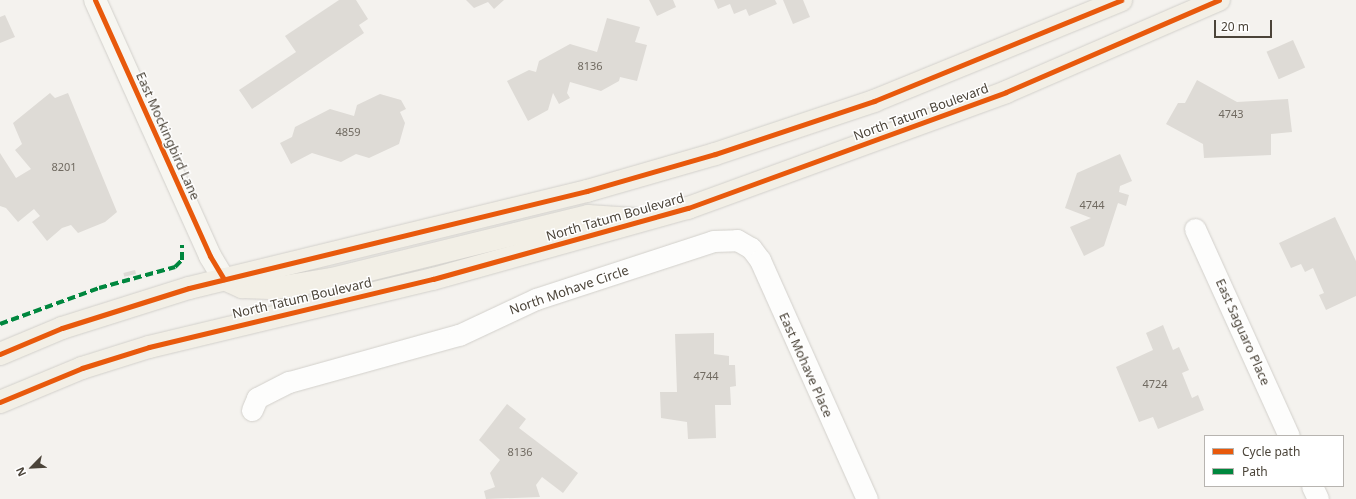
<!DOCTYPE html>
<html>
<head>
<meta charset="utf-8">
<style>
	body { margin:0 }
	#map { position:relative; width:1356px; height:499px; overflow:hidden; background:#f4f2ee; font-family:"Noto Sans",sans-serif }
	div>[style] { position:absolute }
	.building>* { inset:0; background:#dedbd6; transform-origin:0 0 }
	.roads { filter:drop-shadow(0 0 1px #d2d0cb) drop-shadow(0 0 1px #d2d0cb) }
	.street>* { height:21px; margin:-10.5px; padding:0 10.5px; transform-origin:10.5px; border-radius:10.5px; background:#fdfdfc }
	.secondary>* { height:22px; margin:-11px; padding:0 11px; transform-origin:11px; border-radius:11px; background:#f7f6f1 }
	.primary>* { height:22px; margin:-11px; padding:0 11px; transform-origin:11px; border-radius:11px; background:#f2efe6 }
	.quiet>* { height:4px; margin-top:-2px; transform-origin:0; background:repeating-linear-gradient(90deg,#00873e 0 8px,transparent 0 12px) }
	.cycleway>* { height:5px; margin:-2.5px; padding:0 2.5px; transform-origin:2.5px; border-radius:2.5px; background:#e8590c }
	span { translate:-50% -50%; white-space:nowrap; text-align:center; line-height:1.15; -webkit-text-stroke:3px #fff; paint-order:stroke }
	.number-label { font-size:11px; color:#706a61 }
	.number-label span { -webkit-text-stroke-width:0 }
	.street-label { font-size:13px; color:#4b4439 }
	.legend { position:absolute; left:1204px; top:435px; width:140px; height:52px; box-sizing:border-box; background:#fff; border:1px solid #b7b4b0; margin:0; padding:5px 7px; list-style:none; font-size:12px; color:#4b4439 }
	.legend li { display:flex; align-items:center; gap:8px; height:20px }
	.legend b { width:20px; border:1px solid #b7b4b0 }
	.north { position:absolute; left:12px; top:447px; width:40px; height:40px; -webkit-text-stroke:3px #fff; paint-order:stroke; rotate:246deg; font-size:11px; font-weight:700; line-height:16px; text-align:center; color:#4b4439 }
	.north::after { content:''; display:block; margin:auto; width:14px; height:18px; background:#4b4439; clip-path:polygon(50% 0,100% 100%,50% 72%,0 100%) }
	.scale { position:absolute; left:1214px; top:20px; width:58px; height:18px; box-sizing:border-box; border:2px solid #4b4439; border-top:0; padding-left:5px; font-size:12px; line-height:14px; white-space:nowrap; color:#4b4439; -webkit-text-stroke:3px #fff; paint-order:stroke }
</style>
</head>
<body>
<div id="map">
	<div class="building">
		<i style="clip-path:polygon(339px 0,356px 0,368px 19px,359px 25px,364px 33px,252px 109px,239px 90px,296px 52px,285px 36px)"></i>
		<i style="clip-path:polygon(466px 0,504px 0,494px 9px,488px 2px,474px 8px)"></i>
		<i style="clip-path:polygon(649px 0,673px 0,676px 7px,657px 16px)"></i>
		<i style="clip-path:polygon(714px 0,775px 0,777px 4px,749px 16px,746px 9px,734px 14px,730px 4px,718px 9px)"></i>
		<i style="clip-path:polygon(783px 0,803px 0,810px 17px,793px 24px)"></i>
		<i style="clip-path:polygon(5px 15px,15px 37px,0 43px,0 17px)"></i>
		<i style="clip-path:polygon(607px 18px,640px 27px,635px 42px,647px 45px,637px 81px,620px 77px,619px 81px,601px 91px,570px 82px,567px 93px,570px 98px,559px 104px,553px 93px,548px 110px,528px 121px,507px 81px,529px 70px,536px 72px,539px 61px,570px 44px,597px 52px)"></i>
		<i style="left:1293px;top:40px;width:30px;height:29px;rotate:66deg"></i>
		<i style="clip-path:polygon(1197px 80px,1237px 102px,1288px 99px,1292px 132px,1271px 134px,1271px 155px,1204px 158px,1203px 144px,1166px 124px,1178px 103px,1185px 103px)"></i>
		<i style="clip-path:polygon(50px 93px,55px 98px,68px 93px,117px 212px,105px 222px,78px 233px,71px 225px,62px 228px,47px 241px,32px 222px,40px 216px,34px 209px,18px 222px,6px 208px,0 206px,0 153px,16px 178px,31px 169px,15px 150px,22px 144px,13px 123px)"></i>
		<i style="clip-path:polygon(380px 94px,401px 100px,406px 109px,400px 112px,405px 123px,399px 144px,369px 158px,356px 154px,341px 162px,312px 153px,291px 164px,280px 143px,292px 137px,295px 127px,330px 109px,354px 116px,357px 105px)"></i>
		<i style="clip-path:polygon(1120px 154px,1132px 181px,1120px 186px,1119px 192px,1129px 195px,1126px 206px,1118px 203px,1104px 246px,1084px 256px,1070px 227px,1091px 218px,1065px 208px,1077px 173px)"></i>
		<i style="clip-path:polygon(1335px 217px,1356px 261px,1356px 296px,1326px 310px,1319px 295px,1324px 293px,1313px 268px,1305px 272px,1301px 264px,1291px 268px,1279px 243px)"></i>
		<i style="left:135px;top:270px;width:4px;height:12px;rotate:76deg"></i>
		<i style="clip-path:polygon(1163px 325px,1173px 350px,1179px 347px,1189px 370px,1182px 373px,1192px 398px,1198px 395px,1204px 410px,1158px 429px,1153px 417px,1139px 422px,1116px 367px,1153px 350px,1146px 333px)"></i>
		<i style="clip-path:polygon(714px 333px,714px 354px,729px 356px,729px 365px,735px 365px,736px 386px,730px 387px,731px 405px,715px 405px,716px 438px,688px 439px,687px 422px,661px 418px,660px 392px,677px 392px,675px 334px)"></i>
		<i style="clip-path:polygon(507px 404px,526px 419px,519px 428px,578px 473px,563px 493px,542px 477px,536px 485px,540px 497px,486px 499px,484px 491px,495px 487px,490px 473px,500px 460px,479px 440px)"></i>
	</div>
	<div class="roads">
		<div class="street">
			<i style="left:1195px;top:229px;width:227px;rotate:65.6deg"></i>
			<i style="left:252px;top:410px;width:13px;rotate:-67deg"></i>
			<i style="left:257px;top:398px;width:36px;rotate:-27deg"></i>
			<i style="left:289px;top:382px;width:176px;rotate:-15.5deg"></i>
			<i style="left:459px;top:335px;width:85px;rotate:-25.1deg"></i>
			<i style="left:536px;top:299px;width:186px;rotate:-18.1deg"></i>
			<i style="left:713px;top:241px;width:24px;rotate:-2deg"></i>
			<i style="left:737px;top:240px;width:16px;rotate:30deg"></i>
			<i style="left:751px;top:248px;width:15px;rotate:53deg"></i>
			<i style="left:760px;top:260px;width:262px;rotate:65.9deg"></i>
			<i style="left:1312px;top:486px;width:14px;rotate:65deg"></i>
		</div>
		<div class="secondary">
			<i style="left:95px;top:0;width:281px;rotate:65.8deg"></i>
			<i style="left:210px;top:256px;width:27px;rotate:59deg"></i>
		</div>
		<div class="primary">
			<i style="left:224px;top:279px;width:20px;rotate:24deg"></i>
			<i style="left:242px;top:287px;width:34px;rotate:2deg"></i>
			<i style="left:276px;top:288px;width:57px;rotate:-9.1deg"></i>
			<i style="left:332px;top:279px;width:264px;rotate:-13.8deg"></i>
			<i style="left:588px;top:216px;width:46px;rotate:3.7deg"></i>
			<i style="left:0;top:354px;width:67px;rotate:-22.8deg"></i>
			<i style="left:62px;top:328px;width:133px;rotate:-17.5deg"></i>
			<i style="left:189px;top:288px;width:410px;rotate:-13.7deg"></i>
			<i style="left:587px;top:191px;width:133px;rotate:-16.1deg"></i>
			<i style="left:715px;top:154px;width:168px;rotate:-18.4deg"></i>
			<i style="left:874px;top:101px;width:267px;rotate:-22.2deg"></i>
			<i style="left:0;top:402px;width:89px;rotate:-22.5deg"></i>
			<i style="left:82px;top:368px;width:70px;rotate:-17.4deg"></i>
			<i style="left:149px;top:347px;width:292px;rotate:-13.5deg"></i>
			<i style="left:433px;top:279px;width:265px;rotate:-15.6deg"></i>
			<i style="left:688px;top:208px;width:338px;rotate:-20deg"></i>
			<i style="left:1006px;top:92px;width:232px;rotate:-23.4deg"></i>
		</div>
	</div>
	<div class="quiet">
		<i style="left:0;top:324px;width:105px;rotate:-20deg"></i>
		<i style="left:99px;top:288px;width:79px;rotate:-15.4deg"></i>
		<i style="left:175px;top:267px;width:10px;rotate:-45deg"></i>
		<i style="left:182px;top:260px;width:15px;rotate:-90deg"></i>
	</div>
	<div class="cycleway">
		<i style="left:95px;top:0;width:281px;rotate:65.8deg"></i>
		<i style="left:210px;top:256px;width:27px;rotate:59deg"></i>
		<i style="left:0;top:354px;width:67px;rotate:-22.8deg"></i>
		<i style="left:62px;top:328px;width:133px;rotate:-17.5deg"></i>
		<i style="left:189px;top:288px;width:410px;rotate:-13.7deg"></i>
		<i style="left:587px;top:191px;width:133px;rotate:-16.1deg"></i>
		<i style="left:715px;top:154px;width:168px;rotate:-18.4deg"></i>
		<i style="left:874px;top:101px;width:267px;rotate:-22.2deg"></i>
		<i style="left:0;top:402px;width:89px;rotate:-22.5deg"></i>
		<i style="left:82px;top:368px;width:70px;rotate:-17.4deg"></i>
		<i style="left:149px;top:347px;width:292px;rotate:-13.5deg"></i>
		<i style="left:433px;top:279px;width:265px;rotate:-15.6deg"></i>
		<i style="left:688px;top:208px;width:338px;rotate:-20deg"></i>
		<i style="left:1006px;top:92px;width:232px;rotate:-23.4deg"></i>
	</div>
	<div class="number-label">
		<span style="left:590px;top:66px">8136</span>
		<span style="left:1231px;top:114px">4743</span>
		<span style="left:348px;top:132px">4859</span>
		<span style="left:64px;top:167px">8201</span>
		<span style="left:1092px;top:205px">4744</span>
		<span style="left:706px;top:376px">4744</span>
		<span style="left:1155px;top:384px">4724</span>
		<span style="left:520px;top:452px">8136</span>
	</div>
	<div class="street-label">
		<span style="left:921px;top:112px;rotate:-20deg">North Tatum Boulevard</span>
		<span style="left:168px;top:136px;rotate:66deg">East Mockingbird Lane</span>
		<span style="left:615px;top:217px;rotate:-16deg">North Tatum Boulevard</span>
		<span style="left:569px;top:290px;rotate:-19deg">North Mohave Circle</span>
		<span style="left:302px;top:298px;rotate:-13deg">North Tatum Boulevard</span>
		<span style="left:1243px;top:332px;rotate:66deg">East Saguaro Place</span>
		<span style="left:806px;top:365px;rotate:66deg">East Mohave Place</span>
	</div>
	<ul class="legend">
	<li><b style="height:5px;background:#e8590c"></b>Cycle path</li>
	<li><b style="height:5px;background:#00873e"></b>Path</li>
	</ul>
	<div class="north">N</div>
	<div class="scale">20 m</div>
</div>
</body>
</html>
